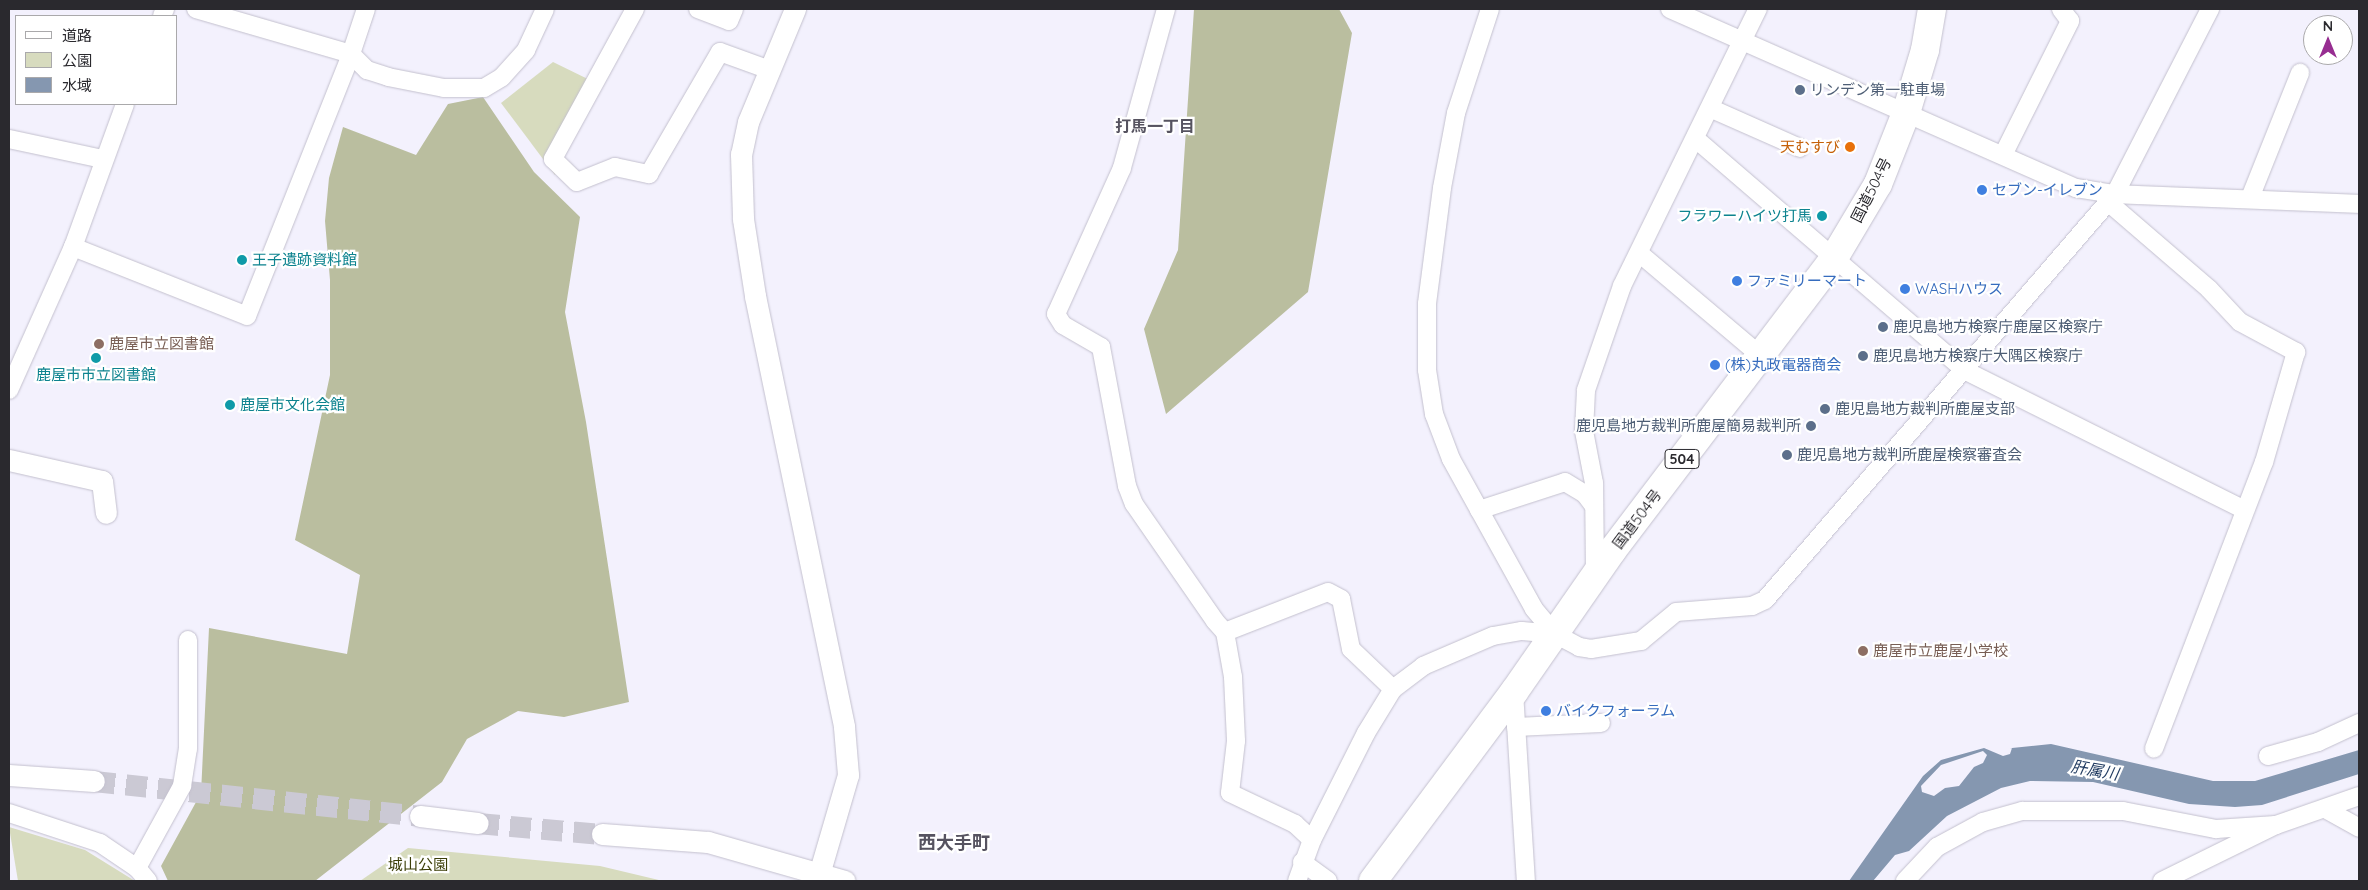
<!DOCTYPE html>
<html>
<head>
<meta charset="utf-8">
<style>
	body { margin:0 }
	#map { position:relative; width:2368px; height:890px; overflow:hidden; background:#f3f1fd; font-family:Quicksand,"Noto Sans JP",sans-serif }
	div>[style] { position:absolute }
	.green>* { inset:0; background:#d7dbbe }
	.forest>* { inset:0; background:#babe9f }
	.water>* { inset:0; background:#8597b0 }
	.tertiary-tunnel>* { height:21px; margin-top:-10.5px; transform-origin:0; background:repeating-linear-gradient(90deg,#cbc9d4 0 21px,transparent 0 32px) }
	.roads { filter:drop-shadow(0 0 1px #c3c0ce) drop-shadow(0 0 1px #c3c0ce) }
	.minor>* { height:18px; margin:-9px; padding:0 9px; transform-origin:9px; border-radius:9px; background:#fff }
	.tertiary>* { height:21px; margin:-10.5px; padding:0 10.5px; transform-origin:10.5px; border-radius:10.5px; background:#fff }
	.trunk>* { height:28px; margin:-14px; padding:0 14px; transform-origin:14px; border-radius:14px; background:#fff }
	.dots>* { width:14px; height:14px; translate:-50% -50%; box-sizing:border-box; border:2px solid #fff; border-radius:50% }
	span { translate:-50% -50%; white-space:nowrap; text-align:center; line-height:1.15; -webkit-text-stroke:4.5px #fff; paint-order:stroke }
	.shield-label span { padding:1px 4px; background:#fff; border:1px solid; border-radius:4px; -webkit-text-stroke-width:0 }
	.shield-label { font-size:14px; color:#2a292e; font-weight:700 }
	.service-label { font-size:15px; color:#4e5e75 }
	.left { translate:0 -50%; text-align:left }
	.right { translate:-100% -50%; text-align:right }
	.food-label { font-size:15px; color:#c56008 }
	.street-label { font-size:15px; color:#2a292e }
	.shop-label { font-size:15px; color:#366cbe }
	.culture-label { font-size:15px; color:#0d838f }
	.education-label { font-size:15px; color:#785e54 }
	.park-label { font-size:15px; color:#3c3f09 }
	.neighbourhood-label { font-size:16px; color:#565360; font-weight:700 }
	.water-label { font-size:16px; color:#243e63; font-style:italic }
	.quarter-label { font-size:18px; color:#565360; font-weight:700 }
	.frame { position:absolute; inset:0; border:10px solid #2a292e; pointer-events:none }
	.legend { position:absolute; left:15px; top:15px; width:162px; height:90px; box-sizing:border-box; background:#fff; border:1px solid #aaa9ab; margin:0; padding:6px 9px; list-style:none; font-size:15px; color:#2a292e }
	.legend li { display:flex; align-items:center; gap:10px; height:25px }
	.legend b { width:25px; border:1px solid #aaa9ab }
	.north { position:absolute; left:2303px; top:15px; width:50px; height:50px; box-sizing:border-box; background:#fff; border:1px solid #aaa9ab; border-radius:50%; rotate:0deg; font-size:14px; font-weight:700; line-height:20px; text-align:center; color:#2a292e }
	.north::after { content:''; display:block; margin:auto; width:18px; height:22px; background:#972d91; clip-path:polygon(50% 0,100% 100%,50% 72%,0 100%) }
</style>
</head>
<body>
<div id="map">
	<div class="green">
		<i style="clip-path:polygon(553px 62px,598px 84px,555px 175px,501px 103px)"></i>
		<i style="clip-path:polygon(9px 827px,85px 850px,135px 881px,18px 881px)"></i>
		<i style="clip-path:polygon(408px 848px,600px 866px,663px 881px,360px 881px)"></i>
	</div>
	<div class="forest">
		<i style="clip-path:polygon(1194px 9px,1339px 9px,1352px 33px,1308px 292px,1166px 414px,1144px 329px,1178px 250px)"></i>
		<i style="clip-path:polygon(483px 97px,534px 172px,580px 217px,565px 312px,586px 422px,629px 702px,564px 717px,518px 711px,467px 739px,442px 782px,315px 881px,168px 881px,161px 866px,201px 793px,209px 628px,347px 654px,360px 575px,295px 540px,330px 375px,330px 280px,325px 221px,329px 178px,343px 127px,416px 155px,448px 104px)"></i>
	</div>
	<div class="water">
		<i style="clip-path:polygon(evenodd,2051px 744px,2213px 781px,2255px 781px,2359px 750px,2359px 774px,2262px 805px,2235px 807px,2189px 804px,2093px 782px,2030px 781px,2001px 788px,1947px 816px,1909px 851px,1895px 855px,1873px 881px,1849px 881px,1923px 776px,1941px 760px,1984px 748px,2003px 756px,2010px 754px,2012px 748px,2051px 744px,1983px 751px,1987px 755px,1983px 763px,1974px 767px,1959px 786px,1945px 788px,1934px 796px,1922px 792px,1921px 786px,1941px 765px,1983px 751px)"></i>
	</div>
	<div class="tertiary-tunnel">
		<i style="left:94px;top:781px;width:328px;rotate:6.1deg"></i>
		<i style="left:478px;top:823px;width:124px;rotate:5.1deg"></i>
	</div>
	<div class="roads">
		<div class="minor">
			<i style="left:196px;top:9px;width:161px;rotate:16.2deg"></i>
			<i style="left:351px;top:54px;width:47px;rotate:-71.6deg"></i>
			<i style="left:635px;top:9px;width:171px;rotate:118.7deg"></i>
			<i style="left:553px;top:159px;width:33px;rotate:44deg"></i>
			<i style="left:577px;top:182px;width:41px;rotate:-21.5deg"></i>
			<i style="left:615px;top:167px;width:35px;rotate:12deg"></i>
			<i style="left:649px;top:174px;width:141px;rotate:-59.8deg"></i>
			<i style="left:720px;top:52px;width:50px;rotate:19.9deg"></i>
			<i style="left:698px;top:9px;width:33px;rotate:21deg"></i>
			<i style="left:729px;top:21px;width:13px;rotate:-67deg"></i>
			<i style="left:1166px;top:9px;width:165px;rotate:105.5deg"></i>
			<i style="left:1122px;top:168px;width:160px;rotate:114.3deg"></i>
			<i style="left:1056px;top:314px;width:13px;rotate:58deg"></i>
			<i style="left:1063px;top:325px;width:44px;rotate:30.1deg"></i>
			<i style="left:1101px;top:347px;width:141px;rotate:79.4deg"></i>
			<i style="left:1127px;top:486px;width:19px;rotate:69deg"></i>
			<i style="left:1134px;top:504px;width:142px;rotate:55.3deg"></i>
			<i style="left:1215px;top:621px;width:15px;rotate:48deg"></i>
			<i style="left:1225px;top:632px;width:110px;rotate:-21.2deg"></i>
			<i style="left:1328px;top:592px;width:15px;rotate:28deg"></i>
			<i style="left:1341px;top:599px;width:51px;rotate:78.7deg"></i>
			<i style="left:1351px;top:649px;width:58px;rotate:43.6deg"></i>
			<i style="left:1490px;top:9px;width:109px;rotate:108.1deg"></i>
			<i style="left:1456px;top:113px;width:76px;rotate:100.6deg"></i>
			<i style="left:1442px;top:188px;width:117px;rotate:97.4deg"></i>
			<i style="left:1427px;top:304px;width:66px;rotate:90deg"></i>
			<i style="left:1427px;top:370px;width:45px;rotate:81deg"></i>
			<i style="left:1434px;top:414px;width:48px;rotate:69.3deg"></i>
			<i style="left:1451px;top:459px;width:171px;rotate:61deg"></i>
			<i style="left:1534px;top:609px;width:33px;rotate:50deg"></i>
			<i style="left:1555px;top:634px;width:27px;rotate:28deg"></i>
			<i style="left:1579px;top:647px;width:12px;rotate:9deg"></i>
			<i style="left:1591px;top:649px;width:51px;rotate:-9.1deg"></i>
			<i style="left:1641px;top:641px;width:45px;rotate:-39.6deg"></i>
			<i style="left:1676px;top:612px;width:76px;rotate:-4.5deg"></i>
			<i style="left:1752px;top:606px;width:14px;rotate:-25deg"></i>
			<i style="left:1765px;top:600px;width:536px;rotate:-49.24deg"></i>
			<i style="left:2115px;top:194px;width:208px;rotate:-62.8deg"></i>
			<i style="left:1670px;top:9px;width:444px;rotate:23.8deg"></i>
			<i style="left:2076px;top:188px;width:39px;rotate:9deg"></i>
			<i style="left:2115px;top:194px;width:244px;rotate:2.3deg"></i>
			<i style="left:162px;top:16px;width:8px;rotate:-67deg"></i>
			<i style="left:1712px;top:109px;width:96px;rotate:23.9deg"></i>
			<i style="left:9px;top:139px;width:95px;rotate:12.1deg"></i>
			<i style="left:1697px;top:140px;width:352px;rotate:40.7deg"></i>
			<i style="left:1964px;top:370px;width:312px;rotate:26.5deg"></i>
			<i style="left:2003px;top:155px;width:150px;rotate:-63.4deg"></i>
			<i style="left:2070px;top:21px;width:15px;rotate:-127deg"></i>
			<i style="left:2250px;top:198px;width:135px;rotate:-68.2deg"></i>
			<i style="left:2108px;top:202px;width:133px;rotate:40.7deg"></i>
			<i style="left:2209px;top:289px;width:45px;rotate:46.8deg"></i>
			<i style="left:2240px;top:322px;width:64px;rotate:28.2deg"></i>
			<i style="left:2296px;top:352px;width:115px;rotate:106.2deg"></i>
			<i style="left:2264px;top:462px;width:307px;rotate:111deg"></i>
			<i style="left:73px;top:247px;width:187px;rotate:21.6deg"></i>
			<i style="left:247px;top:316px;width:282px;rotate:-68.3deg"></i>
			<i style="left:351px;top:54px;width:23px;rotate:45deg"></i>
			<i style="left:367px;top:70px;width:22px;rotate:18deg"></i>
			<i style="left:388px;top:77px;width:57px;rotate:11.1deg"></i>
			<i style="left:444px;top:88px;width:40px"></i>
			<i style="left:484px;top:88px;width:21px;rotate:-31deg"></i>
			<i style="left:502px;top:77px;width:36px;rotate:-48deg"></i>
			<i style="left:526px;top:50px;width:45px;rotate:-65.1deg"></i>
			<i style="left:1639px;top:253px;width:161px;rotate:40.2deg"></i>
			<i style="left:9px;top:390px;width:157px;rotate:-65.9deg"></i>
			<i style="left:73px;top:247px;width:152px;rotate:-70deg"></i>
			<i style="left:1479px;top:510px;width:90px;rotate:-18deg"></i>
			<i style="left:1565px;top:482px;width:23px;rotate:31deg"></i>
			<i style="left:1585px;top:494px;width:15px;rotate:53deg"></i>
			<i style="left:1595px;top:574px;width:91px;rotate:-90.6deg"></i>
			<i style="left:1594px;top:483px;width:53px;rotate:-100.9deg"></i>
			<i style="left:1584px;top:431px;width:41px;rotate:-87.2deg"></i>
			<i style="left:1586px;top:390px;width:110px;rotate:-70.9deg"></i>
			<i style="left:1622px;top:286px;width:309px;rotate:-63.9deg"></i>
			<i style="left:1225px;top:632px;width:46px;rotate:79.9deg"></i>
			<i style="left:1233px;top:677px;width:64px;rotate:87.3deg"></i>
			<i style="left:1236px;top:741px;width:52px;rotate:96.6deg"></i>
			<i style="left:1230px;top:793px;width:72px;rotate:25.5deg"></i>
			<i style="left:1295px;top:824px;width:23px;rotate:43deg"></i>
			<i style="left:1514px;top:692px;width:189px;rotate:86.4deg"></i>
			<i style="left:1516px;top:727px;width:85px;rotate:-2.7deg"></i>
			<i style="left:2268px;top:756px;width:52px;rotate:-15.6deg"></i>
			<i style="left:2318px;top:742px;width:45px;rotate:-24.9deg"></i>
			<i style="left:2327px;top:810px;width:37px;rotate:29deg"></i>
			<i style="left:9px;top:813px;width:96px;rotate:18.2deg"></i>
			<i style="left:100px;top:843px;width:45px;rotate:34deg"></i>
			<i style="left:137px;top:868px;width:17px;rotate:50deg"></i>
			<i style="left:1302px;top:862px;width:32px;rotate:36deg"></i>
			<i style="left:137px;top:868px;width:94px;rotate:-61.2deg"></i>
			<i style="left:182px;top:786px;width:37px;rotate:-81deg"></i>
			<i style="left:188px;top:749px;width:109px;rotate:-90deg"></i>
			<i style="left:1297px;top:881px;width:44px;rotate:-69.9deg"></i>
			<i style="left:1312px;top:840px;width:120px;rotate:-63.2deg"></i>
			<i style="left:1366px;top:733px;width:52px;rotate:-58.5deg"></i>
			<i style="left:1393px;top:689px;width:38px;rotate:-37deg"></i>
			<i style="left:1423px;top:666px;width:76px;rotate:-23.2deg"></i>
			<i style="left:1493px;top:636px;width:29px;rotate:-10deg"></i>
			<i style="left:1522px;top:631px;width:33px;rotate:5deg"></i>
			<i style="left:1905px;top:881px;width:47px;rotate:-46.7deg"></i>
			<i style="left:1937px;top:847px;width:52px;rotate:-28.5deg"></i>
			<i style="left:1983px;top:822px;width:41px;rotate:-15.8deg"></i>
			<i style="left:2022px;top:811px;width:101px"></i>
			<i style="left:2123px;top:811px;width:95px;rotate:11deg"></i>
			<i style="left:2216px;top:829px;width:60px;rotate:-3.8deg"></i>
			<i style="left:2162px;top:881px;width:127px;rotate:-26.2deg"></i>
			<i style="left:2276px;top:825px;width:88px;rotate:-19.3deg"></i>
		</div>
		<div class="tertiary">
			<i style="left:795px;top:9px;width:122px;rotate:112.6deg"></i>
			<i style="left:748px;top:122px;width:33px;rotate:102deg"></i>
			<i style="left:741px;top:154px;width:65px;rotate:88.2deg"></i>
			<i style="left:743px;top:219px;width:78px;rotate:81.1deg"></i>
			<i style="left:755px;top:296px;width:440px;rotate:78.3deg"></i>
			<i style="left:844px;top:727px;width:48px;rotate:85.2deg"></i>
			<i style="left:848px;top:775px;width:100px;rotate:106.3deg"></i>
			<i style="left:9px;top:460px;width:95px;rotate:12.7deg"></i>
			<i style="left:102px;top:481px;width:32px;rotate:83deg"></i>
			<i style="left:9px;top:775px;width:85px;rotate:4deg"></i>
			<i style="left:420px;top:816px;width:58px;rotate:6.9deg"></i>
			<i style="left:602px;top:834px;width:106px;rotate:4.3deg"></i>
			<i style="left:708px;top:842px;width:142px;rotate:15.9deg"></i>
		</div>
		<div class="trunk">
			<i style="left:1373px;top:881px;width:236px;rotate:-53.3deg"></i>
			<i style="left:1514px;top:692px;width:172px;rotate:-55.2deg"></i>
			<i style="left:1612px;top:551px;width:368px;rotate:-52.8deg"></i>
			<i style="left:1834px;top:258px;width:86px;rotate:-59.3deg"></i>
			<i style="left:1878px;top:184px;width:76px;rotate:-68.5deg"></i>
			<i style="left:1906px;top:113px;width:66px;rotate:-73.2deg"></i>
			<i style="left:1925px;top:50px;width:42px;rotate:-80.3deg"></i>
		</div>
	</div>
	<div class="dots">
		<i style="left:1800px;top:90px;background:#5c6f8a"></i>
		<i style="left:1850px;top:147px;background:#e8710a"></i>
		<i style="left:1982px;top:190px;background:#3f7fe0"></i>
		<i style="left:1822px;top:216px;background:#0f9aa8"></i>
		<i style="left:242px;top:260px;background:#0f9aa8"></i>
		<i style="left:1737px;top:281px;background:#3f7fe0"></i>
		<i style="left:1905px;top:289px;background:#3f7fe0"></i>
		<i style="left:1883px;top:327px;background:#5c6f8a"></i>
		<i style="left:99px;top:344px;background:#8d6e63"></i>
		<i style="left:1863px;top:356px;background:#5c6f8a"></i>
		<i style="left:96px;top:358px;background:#0f9aa8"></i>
		<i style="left:1715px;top:365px;background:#3f7fe0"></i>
		<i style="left:230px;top:405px;background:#0f9aa8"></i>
		<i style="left:1825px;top:409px;background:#5c6f8a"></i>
		<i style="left:1811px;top:426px;background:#5c6f8a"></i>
		<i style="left:1787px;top:455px;background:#5c6f8a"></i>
		<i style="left:1863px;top:651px;background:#8d6e63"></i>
		<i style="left:1546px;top:711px;background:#3f7fe0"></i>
	</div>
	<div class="shield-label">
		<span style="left:1682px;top:459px">504</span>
	</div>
	<div class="service-label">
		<span class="left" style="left:1810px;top:90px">リンデン第一駐車場</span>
		<span class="left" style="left:1893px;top:327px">鹿児島地方検察庁鹿屋区検察庁</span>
		<span class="left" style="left:1873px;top:356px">鹿児島地方検察庁大隅区検察庁</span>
		<span class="left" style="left:1835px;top:409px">鹿児島地方裁判所鹿屋支部</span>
		<span class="right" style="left:1801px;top:426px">鹿児島地方裁判所鹿屋簡易裁判所</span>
		<span class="left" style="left:1797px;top:455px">鹿児島地方裁判所鹿屋検察審査会</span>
	</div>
	<div class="food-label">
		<span class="right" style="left:1840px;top:147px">天むすび</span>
	</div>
	<div class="street-label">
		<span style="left:1871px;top:190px;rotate:-63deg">国道504号</span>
		<span style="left:1637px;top:519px;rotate:-53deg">国道504号</span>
	</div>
	<div class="shop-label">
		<span class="left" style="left:1992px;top:190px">セブン-イレブン</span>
		<span class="left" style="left:1747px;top:281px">ファミリーマート</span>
		<span class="left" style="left:1915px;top:289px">WASHハウス</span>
		<span class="left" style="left:1725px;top:365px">(株)丸政電器商会</span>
		<span class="left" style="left:1556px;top:711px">バイクフォーラム</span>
	</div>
	<div class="culture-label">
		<span class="right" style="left:1812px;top:216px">フラワーハイツ打馬</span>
		<span class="left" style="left:252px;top:260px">王子遺跡資料館</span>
		<span style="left:96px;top:375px">鹿屋市市立図書館</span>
		<span class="left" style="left:240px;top:405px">鹿屋市文化会館</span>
	</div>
	<div class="education-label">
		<span class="left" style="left:109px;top:344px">鹿屋市立図書館</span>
		<span class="left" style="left:1873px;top:651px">鹿屋市立鹿屋小学校</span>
	</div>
	<div class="park-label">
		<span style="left:418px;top:865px">城山公園</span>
	</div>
	<div class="neighbourhood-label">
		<span style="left:1155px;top:126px">打馬一丁目</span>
	</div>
	<div class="water-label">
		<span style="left:2095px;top:770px;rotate:10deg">肝属川</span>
	</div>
	<div class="quarter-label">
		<span style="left:954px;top:843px">西大手町</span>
	</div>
	<div class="frame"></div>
	<ul class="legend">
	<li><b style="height:6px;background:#fff"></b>道路</li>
	<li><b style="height:14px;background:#d7dbbe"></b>公園</li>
	<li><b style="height:14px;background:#8597b0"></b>水域</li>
	</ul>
	<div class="north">N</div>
</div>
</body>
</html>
